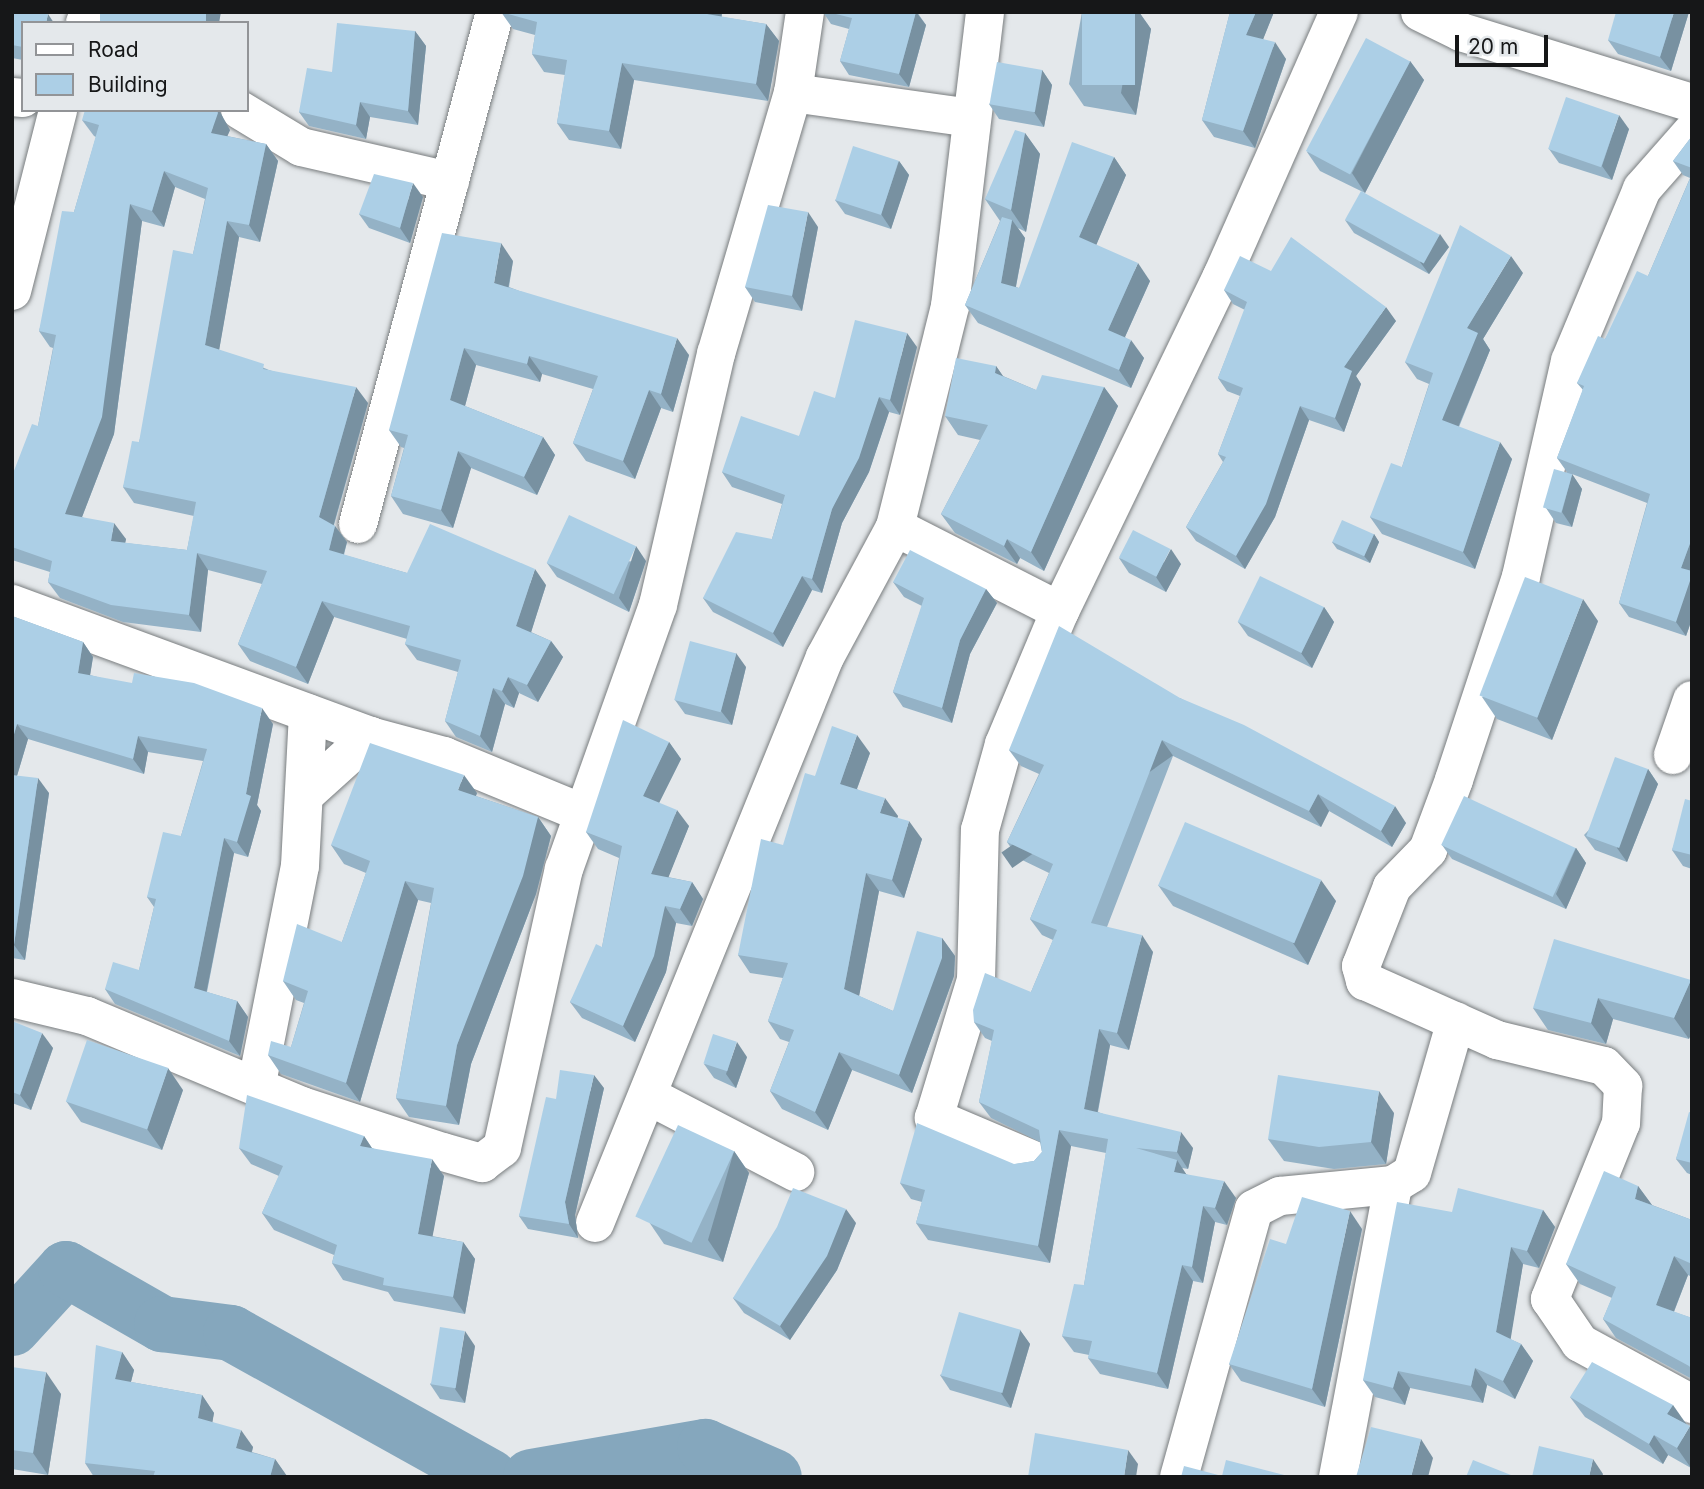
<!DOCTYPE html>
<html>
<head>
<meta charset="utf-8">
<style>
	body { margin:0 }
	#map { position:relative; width:1704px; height:1489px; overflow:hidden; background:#e4e8eb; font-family:Inter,sans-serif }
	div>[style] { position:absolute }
	.river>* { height:56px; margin:-28px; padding:0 28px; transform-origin:28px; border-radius:28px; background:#85a7bd }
	.roads { filter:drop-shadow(0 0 2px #797d7f) drop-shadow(0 0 2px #797d7f) }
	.minor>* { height:38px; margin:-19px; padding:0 19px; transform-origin:19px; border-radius:19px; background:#fff }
	.wall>* { inset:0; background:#94b2c6 }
	.shaded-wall>* { inset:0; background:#7891a1; transform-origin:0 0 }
	.building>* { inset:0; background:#accfe6; transform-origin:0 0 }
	span { translate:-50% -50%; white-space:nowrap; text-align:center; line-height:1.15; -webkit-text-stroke:5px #e4e8eb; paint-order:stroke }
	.frame { position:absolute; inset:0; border:14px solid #161718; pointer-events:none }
	.legend { position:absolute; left:21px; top:21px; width:228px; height:91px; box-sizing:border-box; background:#e4e8eb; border:2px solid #929497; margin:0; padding:9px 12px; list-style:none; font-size:21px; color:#161718 }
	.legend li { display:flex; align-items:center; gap:14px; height:35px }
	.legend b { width:35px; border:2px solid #929497 }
	.scale { position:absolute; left:1455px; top:35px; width:93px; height:32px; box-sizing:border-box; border:4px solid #161718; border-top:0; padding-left:9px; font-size:21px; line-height:24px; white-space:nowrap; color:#161718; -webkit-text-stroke:5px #e4e8eb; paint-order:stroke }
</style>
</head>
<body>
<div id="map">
	<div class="river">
		<i style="left:12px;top:1328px;width:80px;rotate:-47.5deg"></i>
		<i style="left:66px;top:1269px;width:111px;rotate:29.8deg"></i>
		<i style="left:162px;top:1324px;width:70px;rotate:7.4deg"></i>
		<i style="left:231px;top:1333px;width:296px;rotate:29.1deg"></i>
		<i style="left:531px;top:1477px;width:177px;rotate:-9.8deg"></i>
		<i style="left:705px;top:1447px;width:75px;rotate:23.5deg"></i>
	</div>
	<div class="roads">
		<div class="minor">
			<i style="left:1420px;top:12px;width:46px;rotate:26deg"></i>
			<i style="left:1461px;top:32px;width:242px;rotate:17.1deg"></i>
			<i style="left:85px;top:23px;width:12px;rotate:-70deg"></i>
			<i style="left:793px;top:93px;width:179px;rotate:8deg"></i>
			<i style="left:12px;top:97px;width:11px;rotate:5deg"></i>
			<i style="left:240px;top:110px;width:71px;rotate:31.2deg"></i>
			<i style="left:301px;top:147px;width:153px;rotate:12.9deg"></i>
			<i style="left:1692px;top:132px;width:76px;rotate:131.3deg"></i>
			<i style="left:1642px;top:189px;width:186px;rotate:112.7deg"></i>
			<i style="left:1570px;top:361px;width:221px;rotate:102.8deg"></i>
			<i style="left:1521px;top:577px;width:214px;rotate:108.3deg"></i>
			<i style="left:1454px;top:780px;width:75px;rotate:110.4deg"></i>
			<i style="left:1428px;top:850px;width:52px;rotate:134.2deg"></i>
			<i style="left:1392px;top:887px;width:85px;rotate:111.4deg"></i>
			<i style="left:1361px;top:966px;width:16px;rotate:75deg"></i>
			<i style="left:1365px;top:981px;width:145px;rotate:24.1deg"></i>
			<i style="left:1497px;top:1040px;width:110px;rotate:13.7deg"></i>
			<i style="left:1604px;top:1066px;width:28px;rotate:46deg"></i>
			<i style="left:1623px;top:1086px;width:37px;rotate:93deg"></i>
			<i style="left:1621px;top:1123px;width:190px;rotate:112deg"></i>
			<i style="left:1550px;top:1299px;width:53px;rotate:55.7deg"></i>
			<i style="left:1580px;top:1343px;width:128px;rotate:28.6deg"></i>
			<i style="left:12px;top:291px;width:187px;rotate:-75.7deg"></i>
			<i style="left:358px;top:524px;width:530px;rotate:-75.02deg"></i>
			<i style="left:895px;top:527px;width:185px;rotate:27deg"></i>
			<i style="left:12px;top:604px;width:382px;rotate:20.2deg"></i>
			<i style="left:370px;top:736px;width:77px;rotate:15.1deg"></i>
			<i style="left:444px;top:756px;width:147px;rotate:22.4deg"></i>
			<i style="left:1673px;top:755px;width:58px;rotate:-70.9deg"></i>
			<i style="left:308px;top:792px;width:84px;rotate:-42.1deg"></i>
			<i style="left:12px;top:998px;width:77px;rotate:13.5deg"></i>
			<i style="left:87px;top:1016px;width:233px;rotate:22.7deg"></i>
			<i style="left:302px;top:1106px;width:148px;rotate:18.1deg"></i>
			<i style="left:443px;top:1152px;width:41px;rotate:15.8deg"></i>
			<i style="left:482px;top:1163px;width:25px;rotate:-37deg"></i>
			<i style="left:502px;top:1148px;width:286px;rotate:-77.5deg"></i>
			<i style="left:564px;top:869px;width:280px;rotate:-70.4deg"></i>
			<i style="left:658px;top:605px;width:258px;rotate:-77deg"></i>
			<i style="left:716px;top:354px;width:272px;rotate:-73.6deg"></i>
			<i style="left:793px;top:93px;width:82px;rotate:-81.6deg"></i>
			<i style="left:257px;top:1083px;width:221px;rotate:-78.8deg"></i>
			<i style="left:300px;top:866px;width:153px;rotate:-87deg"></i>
			<i style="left:649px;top:1096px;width:165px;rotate:27.5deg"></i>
			<i style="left:1033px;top:1160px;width:108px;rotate:-157deg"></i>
			<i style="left:934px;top:1118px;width:144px;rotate:-73.1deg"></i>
			<i style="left:976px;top:980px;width:150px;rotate:-88.5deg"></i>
			<i style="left:980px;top:830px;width:89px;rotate:-74.4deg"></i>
			<i style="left:1004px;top:744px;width:144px;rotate:-67.2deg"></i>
			<i style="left:1060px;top:611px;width:372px;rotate:-64.2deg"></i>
			<i style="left:1222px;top:276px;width:289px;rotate:-66.1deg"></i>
			<i style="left:595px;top:1223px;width:611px;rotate:-67.89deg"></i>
			<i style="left:825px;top:657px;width:148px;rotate:-61.7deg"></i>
			<i style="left:895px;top:527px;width:228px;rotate:-76deg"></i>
			<i style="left:950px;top:306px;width:296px;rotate:-83.2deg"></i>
			<i style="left:1179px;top:1477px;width:278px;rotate:-74.4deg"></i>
			<i style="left:1254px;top:1209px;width:29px;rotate:-27deg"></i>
			<i style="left:1280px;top:1196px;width:114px;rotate:-5.6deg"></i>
			<i style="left:1393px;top:1185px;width:22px;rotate:-32deg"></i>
			<i style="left:1412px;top:1173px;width:158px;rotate:-73.9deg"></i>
			<i style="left:1338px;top:1477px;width:297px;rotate:-79.3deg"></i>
		</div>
	</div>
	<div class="wall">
		<i style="clip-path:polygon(12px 12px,23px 23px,23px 60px,12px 58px)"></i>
		<i style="clip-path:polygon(501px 12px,722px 12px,722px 17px,766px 24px,779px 41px,768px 101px,634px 80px,621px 149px,569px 140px,557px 123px,565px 75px,544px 72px,532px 54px,535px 35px,513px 29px)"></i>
		<i style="clip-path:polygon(823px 12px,917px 12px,926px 25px,909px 87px,849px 75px,840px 61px,849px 29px,831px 24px)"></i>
		<i style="clip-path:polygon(1082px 12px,1139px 12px,1151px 29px,1136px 115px,1084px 106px,1069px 84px)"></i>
		<i style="clip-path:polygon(1230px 12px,1274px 12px,1263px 39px,1286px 59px,1255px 148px,1214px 137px,1202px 120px)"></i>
		<i style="clip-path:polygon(1689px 12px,1671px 71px,1618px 54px,1608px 40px)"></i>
		<i style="clip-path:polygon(415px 31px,426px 46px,418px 125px,370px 117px,366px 139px,309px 126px,299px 112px,332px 72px)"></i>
		<i style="clip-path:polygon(1410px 61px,1424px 80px,1365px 193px,1320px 171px,1307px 152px)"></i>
		<i style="clip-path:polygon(1042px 70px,1052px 85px,1044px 127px,999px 119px,989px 104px)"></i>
		<i style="clip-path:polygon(evenodd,82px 120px,230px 130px,227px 136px,266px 144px,278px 161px,260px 242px,239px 237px,219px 350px,269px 370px,368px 403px,334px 525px,347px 542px,344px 555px,407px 573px,546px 585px,531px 632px,551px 641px,563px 657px,538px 702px,519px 693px,514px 708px,505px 704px,492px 752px,456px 737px,445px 721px,458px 672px,417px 660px,405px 644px,407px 639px,334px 617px,308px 684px,250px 661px,238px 644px,262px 584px,208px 570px,201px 632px,123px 622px,60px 598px,48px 582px,50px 572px,12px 560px,12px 476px,38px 426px,53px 348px,50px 347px,39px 331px,96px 137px,94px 136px,82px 120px,175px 187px,205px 199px,193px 254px,139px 442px,123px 487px,134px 503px,194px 516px,187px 550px,125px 543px,126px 539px,82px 517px,114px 434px,142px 221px,164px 227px,175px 187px)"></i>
		<i style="clip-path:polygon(1629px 129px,1612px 180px,1559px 163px,1549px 149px)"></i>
		<i style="clip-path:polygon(1025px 133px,1040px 154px,1026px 232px,1018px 228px,1025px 238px,1016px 287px,1019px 288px,1114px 157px,1126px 175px,1096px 245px,1150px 281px,1125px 337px,1144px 358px,1131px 388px,978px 323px,965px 305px,1000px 221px,985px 199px)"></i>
		<i style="clip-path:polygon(1692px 136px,1692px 619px,1686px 636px,1629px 617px,1619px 603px,1647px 503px,1572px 474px,1582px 489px,1572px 527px,1556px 523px,1546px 508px,1567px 472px,1557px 458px,1583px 390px,1577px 383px,1605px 339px,1648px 276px,1690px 178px,1683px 175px,1673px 161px)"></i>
		<i style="clip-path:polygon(899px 161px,909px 175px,891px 229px,845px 214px,835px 200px)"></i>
		<i style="clip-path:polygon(423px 197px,410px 243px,369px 228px,359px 214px)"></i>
		<i style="clip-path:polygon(1345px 220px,1449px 247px,1429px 274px,1354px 233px)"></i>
		<i style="clip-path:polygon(818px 227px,802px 311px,755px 302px,745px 287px)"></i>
		<i style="clip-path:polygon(513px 261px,509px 287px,689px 355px,673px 412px,661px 408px,635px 479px,586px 461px,573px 443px,593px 389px,542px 374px,540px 382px,476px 365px,465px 406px,543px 437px,555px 455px,537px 495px,471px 468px,453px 528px,403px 514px,391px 496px,404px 448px,401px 447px,389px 430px)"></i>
		<i style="clip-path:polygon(1271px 271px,1396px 321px,1356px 376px,1361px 384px,1344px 432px,1309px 420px,1275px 517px,1245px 569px,1196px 541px,1186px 527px,1223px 462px,1218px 454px,1240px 396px,1227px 391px,1218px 378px,1245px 310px,1233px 304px,1224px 290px)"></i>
		<i style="clip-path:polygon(1523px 273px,1483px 339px,1490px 350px,1459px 427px,1512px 459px,1475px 569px,1382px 534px,1370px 517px,1402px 467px,1429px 384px,1417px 379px,1405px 362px)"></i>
		<i style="clip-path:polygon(917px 347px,900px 415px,889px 412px,869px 472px,842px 523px,822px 593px,812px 590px,783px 647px,713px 612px,703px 598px,772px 539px,782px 504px,732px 487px,722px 472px,799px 436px,835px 398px)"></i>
		<i style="clip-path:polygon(996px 366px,1003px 376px,1036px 390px,1104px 387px,1118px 406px,1044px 571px,1020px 558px,1017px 564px,955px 533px,941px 514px,980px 440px,958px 435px,945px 416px)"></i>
		<i style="clip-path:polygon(1374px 534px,1379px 542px,1370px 563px,1337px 549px,1332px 542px)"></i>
		<i style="clip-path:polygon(1119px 558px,1181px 564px,1166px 592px,1129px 573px)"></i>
		<i style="clip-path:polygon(646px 561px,629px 612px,557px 577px,547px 563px)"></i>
		<i style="clip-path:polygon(893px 582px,986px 589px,997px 603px,970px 654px,952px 723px,903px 707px,893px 692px,922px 606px,904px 597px)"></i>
		<i style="clip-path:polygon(1324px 607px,1334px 622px,1312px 668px,1248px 636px,1238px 622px)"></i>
		<i style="clip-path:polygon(12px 616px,83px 642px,93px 657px,90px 675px,273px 724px,257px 805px,261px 811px,248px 857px,234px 853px,207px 992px,237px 1001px,248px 1017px,240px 1056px,115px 1004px,105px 989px,139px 970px,154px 907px,147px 897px,181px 836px,203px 761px,148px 752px,144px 774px,28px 739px,17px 776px,49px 793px,25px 960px,12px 958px)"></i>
		<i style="clip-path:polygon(1598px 621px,1552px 740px,1497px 719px,1482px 697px)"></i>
		<i style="clip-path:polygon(746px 667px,732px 725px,685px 714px,675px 700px)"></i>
		<i style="clip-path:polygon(1180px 698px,1406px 823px,1392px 847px,1329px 811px,1321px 827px,1173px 756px,1107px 927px,1153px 952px,1129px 1050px,1110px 1045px,1098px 1112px,1193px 1148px,1188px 1169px,1182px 1168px,1186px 1174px,1236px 1198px,1227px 1225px,1215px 1222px,1203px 1283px,1193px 1281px,1168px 1389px,1100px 1374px,1088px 1358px,1089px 1355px,1074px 1352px,1062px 1336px,1084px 1285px,1106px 1153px,1071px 1146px,1050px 1263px,928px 1240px,916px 1223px,922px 1202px,911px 1199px,900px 1183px,1034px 1161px,1042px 1152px,1040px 1142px,991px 1118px,979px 1102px,992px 1041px,985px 1038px,974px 1022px,1031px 992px,1053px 940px,1042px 935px,1030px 919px,1049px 873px,1018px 858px,1007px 842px,1039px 774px,1021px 766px,1009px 750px)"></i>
		<i style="clip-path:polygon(669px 742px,681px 759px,659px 803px,689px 826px,668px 877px,692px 882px,703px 899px,692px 926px,676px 923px,666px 972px,635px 1042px,582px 1018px,570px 1002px,602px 947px,619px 858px,598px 849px,586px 832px)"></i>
		<i style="clip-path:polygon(870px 753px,857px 789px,898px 816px,897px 818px,922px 839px,904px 898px,879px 891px,859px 996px,893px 1011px,942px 938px,955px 956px,954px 976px,912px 1093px,852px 1070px,828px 1130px,782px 1109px,770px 1091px,789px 1042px,780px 1039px,768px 1021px,783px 978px,750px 973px,738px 955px,815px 776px)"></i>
		<i style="clip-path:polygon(1648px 769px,1658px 784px,1627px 862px,1595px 850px,1584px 835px)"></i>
		<i style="clip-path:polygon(477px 793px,476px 796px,538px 817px,551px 836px,536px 894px,471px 1064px,459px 1125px,409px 1117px,396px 1098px,431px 903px,418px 900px,360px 1102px,281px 1074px,268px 1055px,291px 1047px,304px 1003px,296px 1000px,283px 981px,342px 942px,366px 873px,344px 864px,331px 845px)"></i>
		<i style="clip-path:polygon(1692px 801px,1692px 869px,1683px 866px,1672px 850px)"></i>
		<i style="clip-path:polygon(1442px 845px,1576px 848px,1586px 863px,1566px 909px,1452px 859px)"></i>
		<i style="clip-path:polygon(1158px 885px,1336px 901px,1308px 965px,1173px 906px)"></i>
		<i style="clip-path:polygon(1691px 980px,1689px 1039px,1613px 1019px,1606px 1044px,1548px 1030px,1533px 1008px)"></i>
		<i style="clip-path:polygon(12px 1021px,53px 1048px,31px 1110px,12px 1103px)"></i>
		<i style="clip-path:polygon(747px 1057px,736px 1088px,714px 1078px,704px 1064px)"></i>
		<i style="clip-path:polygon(604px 1088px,575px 1215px,578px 1238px,528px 1229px,519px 1216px,556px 1099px)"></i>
		<i style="clip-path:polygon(183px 1090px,162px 1150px,81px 1122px,66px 1101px)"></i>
		<i style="clip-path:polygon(1394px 1113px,1386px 1164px,1334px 1169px,1284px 1161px,1268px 1139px)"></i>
		<i style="clip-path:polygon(1692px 1113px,1692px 1175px,1687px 1173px,1676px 1159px)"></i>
		<i style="clip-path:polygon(364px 1136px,372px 1148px,444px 1176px,432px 1236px,463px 1242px,475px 1259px,465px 1314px,394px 1301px,388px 1292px,343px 1280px,332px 1263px,334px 1255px,274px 1230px,262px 1213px,279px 1176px,251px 1164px,239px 1148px)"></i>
		<i style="clip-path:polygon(734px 1151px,749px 1173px,723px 1262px,664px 1244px,649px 1222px)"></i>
		<i style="clip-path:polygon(1638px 1186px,1652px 1205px,1692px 1220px,1692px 1277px,1688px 1275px,1674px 1312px,1692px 1318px,1692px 1379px,1616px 1338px,1603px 1319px,1612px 1298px,1580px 1284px,1566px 1264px)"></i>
		<i style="clip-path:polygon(1543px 1210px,1555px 1227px,1539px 1268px,1523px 1264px,1510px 1339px,1521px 1344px,1533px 1361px,1515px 1399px,1487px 1385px,1483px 1403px,1410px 1388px,1405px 1405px,1375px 1397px,1363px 1380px,1452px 1212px)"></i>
		<i style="clip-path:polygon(856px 1223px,837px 1270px,790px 1340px,744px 1313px,733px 1298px)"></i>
		<i style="clip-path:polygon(1362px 1229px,1325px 1407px,1241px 1381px,1229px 1364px)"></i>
		<i style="clip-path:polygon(1020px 1330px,1030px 1344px,1011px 1408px,950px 1390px,940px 1375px)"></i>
		<i style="clip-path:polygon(475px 1346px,465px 1403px,440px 1399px,430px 1384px)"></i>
		<i style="clip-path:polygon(122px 1352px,134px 1370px,131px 1382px,202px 1395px,214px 1413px,212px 1422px,253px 1447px,252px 1452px,275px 1459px,287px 1477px,94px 1477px,85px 1463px)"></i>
		<i style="clip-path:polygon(12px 1367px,61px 1394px,48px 1475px,12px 1469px)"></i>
		<i style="clip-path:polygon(1570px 1397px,1673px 1405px,1691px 1468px,1668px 1455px,1663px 1464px,1585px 1417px)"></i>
	</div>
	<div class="shaded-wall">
		<i style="clip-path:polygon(206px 12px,221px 12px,219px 23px,205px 23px)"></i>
		<i style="clip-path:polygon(707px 12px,722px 12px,719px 31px,707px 14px)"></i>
		<i style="clip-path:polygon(916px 12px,926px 25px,909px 87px,899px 74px)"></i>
		<i style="clip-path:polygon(1135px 12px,1139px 12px,1151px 29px,1136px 115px,1121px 93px)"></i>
		<i style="clip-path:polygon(1256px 12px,1274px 12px,1258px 52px,1246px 35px)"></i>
		<i style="clip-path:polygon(1674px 12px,1689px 12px,1671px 71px,1660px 57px)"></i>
		<i style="clip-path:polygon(48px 14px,54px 23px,46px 23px)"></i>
		<i style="clip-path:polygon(766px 24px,779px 41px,768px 101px,756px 84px)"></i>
		<i style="clip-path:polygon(415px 31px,426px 46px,418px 125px,408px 111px)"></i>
		<i style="clip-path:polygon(1275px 42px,1286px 59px,1255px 148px,1243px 131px)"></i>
		<i style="clip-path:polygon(1410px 61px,1424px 80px,1365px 193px,1352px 173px)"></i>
		<i style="clip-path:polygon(622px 63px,634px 80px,621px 149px,609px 131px)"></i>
		<i style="clip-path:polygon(1042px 70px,1052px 85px,1044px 127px,1034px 112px)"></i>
		<i style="clip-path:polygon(360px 102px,370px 117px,366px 139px,356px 125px)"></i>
		<i style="clip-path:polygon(217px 110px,219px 110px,230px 130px,222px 149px,211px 133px)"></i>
		<i style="clip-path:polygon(1619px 115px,1629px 129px,1612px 180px,1602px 166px)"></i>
		<i style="clip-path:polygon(1025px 133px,1040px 154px,1026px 232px,1011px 210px)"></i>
		<i style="clip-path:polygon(266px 144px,278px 161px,260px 242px,249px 225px)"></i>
		<i style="clip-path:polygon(1114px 157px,1126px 175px,1092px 255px,1079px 237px)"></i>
		<i style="clip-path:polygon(899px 161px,909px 175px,891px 229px,881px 214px)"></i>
		<i style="clip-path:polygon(164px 171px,175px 187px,164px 227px,152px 211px)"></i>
		<i style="clip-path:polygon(413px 183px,423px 197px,410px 243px,400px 228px)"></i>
		<i style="clip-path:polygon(130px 204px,142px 221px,114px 434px,77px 530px,65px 514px)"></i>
		<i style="clip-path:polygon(808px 212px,818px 227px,802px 311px,792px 296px)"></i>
		<i style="clip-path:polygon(1012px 220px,1025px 238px,1013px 301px,1001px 283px)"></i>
		<i style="clip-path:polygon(227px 221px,239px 237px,217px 362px,205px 345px)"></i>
		<i style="clip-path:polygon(1440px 234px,1449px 247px,1429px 274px,1420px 262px)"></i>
		<i style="clip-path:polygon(501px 243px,513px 261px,506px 300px,494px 283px)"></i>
		<i style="clip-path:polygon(1511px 256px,1523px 273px,1483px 339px,1490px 350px,1454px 437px,1442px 420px,1467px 328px)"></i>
		<i style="clip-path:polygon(1138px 263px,1150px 281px,1120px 348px,1108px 330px)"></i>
		<i style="clip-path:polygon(1386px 307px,1396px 321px,1356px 376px,1361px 384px,1344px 432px,1335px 418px,1344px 367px)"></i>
		<i style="clip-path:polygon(907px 333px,917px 347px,900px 415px,890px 400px)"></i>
		<i style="clip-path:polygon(677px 338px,689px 355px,673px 412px,661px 394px)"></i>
		<i style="clip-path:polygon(1131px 340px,1144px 358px,1131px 388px,1119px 370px)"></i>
		<i style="clip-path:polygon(464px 348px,476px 365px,462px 417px,450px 400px)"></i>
		<i style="clip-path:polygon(529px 356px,542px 374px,540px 382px,527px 364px)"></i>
		<i style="clip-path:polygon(996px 366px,1009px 385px,995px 373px)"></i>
		<i style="clip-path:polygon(356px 387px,368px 403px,331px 534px,319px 517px)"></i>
		<i style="clip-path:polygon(1104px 387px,1118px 406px,1044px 571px,1031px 552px)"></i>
		<i style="clip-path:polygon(649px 390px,661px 408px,635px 479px,623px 461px)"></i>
		<i style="clip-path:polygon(879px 397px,889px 412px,869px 472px,842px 523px,822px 593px,812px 579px,832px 509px)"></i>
		<i style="clip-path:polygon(1300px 406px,1309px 420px,1275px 517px,1245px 569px,1236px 556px)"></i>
		<i style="clip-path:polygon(543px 437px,555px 455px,537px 495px,524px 477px)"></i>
		<i style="clip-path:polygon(1500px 442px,1512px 459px,1475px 569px,1463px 552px)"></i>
		<i style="clip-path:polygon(458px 451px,471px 468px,453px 528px,441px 510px)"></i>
		<i style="clip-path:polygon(1572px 474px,1582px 489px,1572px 527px,1562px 512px)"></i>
		<i style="clip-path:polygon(114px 523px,126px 539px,122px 558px,111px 541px)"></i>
		<i style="clip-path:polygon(335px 526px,347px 542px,340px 567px,329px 550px)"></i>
		<i style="clip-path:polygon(1374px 534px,1379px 542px,1370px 563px,1364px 556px)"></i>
		<i style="clip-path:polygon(1692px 538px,1692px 619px,1686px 636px,1676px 622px,1681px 568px)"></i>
		<i style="clip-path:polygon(1007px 539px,1020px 558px,1017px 564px,1004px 546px)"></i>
		<i style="clip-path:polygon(636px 546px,646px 561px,629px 612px,619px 598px)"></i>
		<i style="clip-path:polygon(1171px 549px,1181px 564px,1166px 592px,1156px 577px)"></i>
		<i style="clip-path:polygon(197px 553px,208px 570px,201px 632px,189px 615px)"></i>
		<i style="clip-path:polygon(535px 569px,546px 585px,528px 642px,516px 626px)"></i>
		<i style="clip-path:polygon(802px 576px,812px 590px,783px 647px,773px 633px)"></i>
		<i style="clip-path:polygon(986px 589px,997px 603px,970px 654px,952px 723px,942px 708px,960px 640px)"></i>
		<i style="clip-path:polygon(1583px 599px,1598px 621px,1552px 740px,1537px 718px)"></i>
		<i style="clip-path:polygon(322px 601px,334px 617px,308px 684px,296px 667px)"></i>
		<i style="clip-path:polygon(1324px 607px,1334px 622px,1312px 668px,1301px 653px)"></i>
		<i style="clip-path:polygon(551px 641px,563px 657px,538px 702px,527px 685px)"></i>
		<i style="clip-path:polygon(83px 642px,93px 657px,88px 688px,78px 673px)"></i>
		<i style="clip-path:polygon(736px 653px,746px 667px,732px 725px,721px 711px)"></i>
		<i style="clip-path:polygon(508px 677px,519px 693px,514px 708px,502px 691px)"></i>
		<i style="clip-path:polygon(493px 688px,505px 704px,492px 752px,480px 736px)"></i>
		<i style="clip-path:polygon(262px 708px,273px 724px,257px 805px,261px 811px,248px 857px,237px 842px,246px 794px)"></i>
		<i style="clip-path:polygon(17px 724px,28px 739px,13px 789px,12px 741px)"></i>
		<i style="clip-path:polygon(857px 735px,870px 753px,852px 802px,840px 784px)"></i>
		<i style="clip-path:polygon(138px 736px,148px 752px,144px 774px,133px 759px)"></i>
		<i style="left:1162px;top:740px;width:19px;height:196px;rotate:55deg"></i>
		<i style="clip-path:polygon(669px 742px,681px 759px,654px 813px,643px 796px)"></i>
		<i style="clip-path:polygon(1648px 769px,1658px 784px,1627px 862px,1617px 848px)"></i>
		<i style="clip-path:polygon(464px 775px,477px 793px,471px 808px,458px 790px)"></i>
		<i style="clip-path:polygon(38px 778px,49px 793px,25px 960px,14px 945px)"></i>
		<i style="clip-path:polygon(1318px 794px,1329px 811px,1321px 827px,1309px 811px)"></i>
		<i style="clip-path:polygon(885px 798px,898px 816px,893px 831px,880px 813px)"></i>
		<i style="clip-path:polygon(1395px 806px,1406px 823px,1392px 847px,1381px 831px)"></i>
		<i style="clip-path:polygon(677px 810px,689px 826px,663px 891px,651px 874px)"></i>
		<i style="clip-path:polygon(538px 817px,551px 836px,536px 894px,471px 1064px,459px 1125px,446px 1106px,457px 1045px)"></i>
		<i style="clip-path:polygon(909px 821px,922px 839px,904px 898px,892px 880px)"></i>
		<i style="clip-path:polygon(224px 838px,234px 853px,204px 1004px,194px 988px)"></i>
		<i style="clip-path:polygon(1576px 848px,1586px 863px,1566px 909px,1556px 894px)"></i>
		<i style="clip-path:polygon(866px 873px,879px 891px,857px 1007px,844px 989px)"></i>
		<i style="clip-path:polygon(1321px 880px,1336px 901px,1308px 965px,1293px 943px)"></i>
		<i style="clip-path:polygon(405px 881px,418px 900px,360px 1102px,346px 1083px)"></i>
		<i style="clip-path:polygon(692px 882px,703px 899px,692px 926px,680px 909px)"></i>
		<i style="clip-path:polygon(665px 906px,676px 923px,666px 972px,635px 1042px,623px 1026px)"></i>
		<i style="clip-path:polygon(1142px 935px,1153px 952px,1129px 1050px,1117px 1033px)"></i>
		<i style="clip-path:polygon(942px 938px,955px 956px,954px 976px,912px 1093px,899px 1075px)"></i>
		<i style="clip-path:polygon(1691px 980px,1692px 1033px,1689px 1039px,1674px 1018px)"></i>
		<i style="clip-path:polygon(1598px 998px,1613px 1019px,1606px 1044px,1591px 1023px)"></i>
		<i style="clip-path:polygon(237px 1001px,248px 1017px,240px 1056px,229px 1041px)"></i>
		<i style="clip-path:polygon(1099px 1029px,1110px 1045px,1095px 1125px,1084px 1109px)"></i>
		<i style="clip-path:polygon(42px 1033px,53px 1048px,31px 1110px,20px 1095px)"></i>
		<i style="clip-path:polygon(737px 1042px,747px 1057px,736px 1088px,726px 1074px)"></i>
		<i style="clip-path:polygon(839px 1052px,852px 1070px,828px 1130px,815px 1112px)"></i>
		<i style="clip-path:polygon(168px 1068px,183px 1090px,162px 1150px,147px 1129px)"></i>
		<i style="clip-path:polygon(594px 1075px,604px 1088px,575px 1215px,578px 1238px,569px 1224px,565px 1202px)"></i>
		<i style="clip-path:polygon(1379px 1091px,1394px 1113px,1386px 1164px,1371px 1142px)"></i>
		<i style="clip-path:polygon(1059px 1130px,1071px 1146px,1050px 1263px,1038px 1246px)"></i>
		<i style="clip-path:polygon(1181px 1132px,1193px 1148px,1188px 1169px,1177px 1152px)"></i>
		<i style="clip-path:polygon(364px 1136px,375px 1153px,360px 1146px)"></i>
		<i style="clip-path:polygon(734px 1151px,749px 1173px,723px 1262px,708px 1240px)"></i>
		<i style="clip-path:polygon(432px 1159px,444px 1176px,430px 1250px,418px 1234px)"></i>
		<i style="clip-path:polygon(1177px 1160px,1188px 1177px,1174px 1172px)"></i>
		<i style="clip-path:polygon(1224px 1181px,1236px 1198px,1227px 1225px,1215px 1208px)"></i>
		<i style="clip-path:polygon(1638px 1186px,1652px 1205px,1635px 1199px)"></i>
		<i style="clip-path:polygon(1203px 1206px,1215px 1222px,1203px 1283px,1192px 1267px)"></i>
		<i style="clip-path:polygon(846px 1209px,856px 1223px,837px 1270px,790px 1340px,780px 1326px)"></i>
		<i style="clip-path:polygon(1543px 1210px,1555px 1227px,1539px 1268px,1527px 1251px)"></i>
		<i style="clip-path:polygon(1350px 1211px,1362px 1229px,1325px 1407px,1312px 1389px)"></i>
		<i style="clip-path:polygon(463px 1242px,475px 1259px,465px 1314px,453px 1297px)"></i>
		<i style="clip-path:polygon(1511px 1247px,1523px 1264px,1509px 1349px,1496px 1332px)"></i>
		<i style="clip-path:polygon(1674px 1256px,1688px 1275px,1669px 1324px,1656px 1305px)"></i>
		<i style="clip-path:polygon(1182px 1265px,1193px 1281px,1168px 1389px,1157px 1373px)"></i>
		<i style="clip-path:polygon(1020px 1330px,1030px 1344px,1011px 1408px,1001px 1393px)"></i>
		<i style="clip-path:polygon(465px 1331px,475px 1346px,465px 1403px,455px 1389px)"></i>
		<i style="clip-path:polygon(1521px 1344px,1533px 1361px,1515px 1399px,1503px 1381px)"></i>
		<i style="clip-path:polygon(122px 1352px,134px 1370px,127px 1397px,115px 1379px)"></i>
		<i style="clip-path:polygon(1475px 1368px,1487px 1385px,1483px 1403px,1471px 1386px)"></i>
		<i style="clip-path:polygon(1398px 1371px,1410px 1388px,1405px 1405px,1393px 1388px)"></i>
		<i style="clip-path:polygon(46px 1372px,61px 1394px,48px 1475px,33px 1453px)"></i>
		<i style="clip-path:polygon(202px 1395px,214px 1413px,210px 1436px,198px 1418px)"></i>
		<i style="clip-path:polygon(1673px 1405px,1687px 1425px,1667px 1414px)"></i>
		<i style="clip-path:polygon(1690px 1426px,1692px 1429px,1692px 1466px,1691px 1468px,1677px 1448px)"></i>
		<i style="clip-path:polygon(241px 1430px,253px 1447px,248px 1465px,236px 1448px)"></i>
		<i style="clip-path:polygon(1654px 1435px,1668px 1455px,1663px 1464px,1649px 1444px)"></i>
		<i style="clip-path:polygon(1421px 1439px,1433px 1458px,1428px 1477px,1411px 1477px)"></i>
		<i style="clip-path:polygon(1128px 1450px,1138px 1464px,1136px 1477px,1124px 1477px)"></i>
		<i style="clip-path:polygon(275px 1459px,287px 1476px,287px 1477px,270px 1477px)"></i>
		<i style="clip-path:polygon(1593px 1459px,1603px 1474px,1602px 1477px,1589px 1477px)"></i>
	</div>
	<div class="building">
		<i style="clip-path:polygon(12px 12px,36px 12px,48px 14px,46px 23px,23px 23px,23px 47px,12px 45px)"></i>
		<i style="left:100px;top:12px;width:106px;height:11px"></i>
		<i style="clip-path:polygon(501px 12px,707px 12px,707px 14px,766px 24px,756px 84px,622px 63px,609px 131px,557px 123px,567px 60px,532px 54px,537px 22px)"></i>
		<i style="clip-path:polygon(828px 12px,916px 12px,899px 74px,840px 61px,852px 18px)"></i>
		<i style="left:1082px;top:12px;width:53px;height:73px"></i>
		<i style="clip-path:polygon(1230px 12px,1256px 12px,1246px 35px,1275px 42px,1243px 131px,1202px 120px)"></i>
		<i style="clip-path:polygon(1616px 12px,1674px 12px,1660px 57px,1608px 40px)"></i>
		<i style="clip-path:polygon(337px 23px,415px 31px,408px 111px,360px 102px,356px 125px,299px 112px,307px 68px,332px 72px)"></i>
		<i style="left:1366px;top:38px;width:50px;height:128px;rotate:28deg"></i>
		<i style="left:997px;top:62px;width:46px;height:43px;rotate:10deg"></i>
		<i style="left:1566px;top:97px;width:56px;height:55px;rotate:19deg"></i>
		<i style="clip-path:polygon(evenodd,85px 110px,217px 110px,218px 113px,211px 133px,266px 144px,249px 225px,227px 221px,205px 345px,264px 364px,263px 369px,356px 387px,319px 517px,335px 526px,329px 550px,407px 573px,430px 524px,535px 569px,516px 626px,551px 641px,527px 685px,508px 677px,502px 691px,493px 688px,480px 736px,445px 721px,461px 660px,405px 644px,410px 626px,322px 601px,296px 667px,238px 644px,267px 571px,197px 553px,189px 615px,111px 605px,48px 582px,52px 561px,12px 547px,12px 476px,32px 424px,38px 426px,56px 335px,39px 331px,62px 211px,74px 212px,99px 125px,82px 120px,85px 110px,164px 171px,208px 188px,193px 254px,173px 250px,139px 442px,132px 441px,123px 487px,196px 502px,187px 550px,111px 541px,114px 523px,65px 514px,102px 417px,130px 204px,152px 211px,164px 171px)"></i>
		<i style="clip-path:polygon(1015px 130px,1025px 133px,1011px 210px,985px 199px)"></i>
		<i style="clip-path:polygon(1692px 136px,1692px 168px,1673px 161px)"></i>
		<i style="clip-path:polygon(1072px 142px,1114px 157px,1079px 237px,1138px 263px,1108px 330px,1131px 340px,1119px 370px,965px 305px,1002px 217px,1012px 220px,1001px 283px,1019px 288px)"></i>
		<i style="left:853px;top:146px;width:48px;height:57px;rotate:18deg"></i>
		<i style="clip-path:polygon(374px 174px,413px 183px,400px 228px,359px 214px)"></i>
		<i style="clip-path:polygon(1692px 174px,1692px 538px,1681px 568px,1692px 571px,1692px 575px,1676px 622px,1619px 603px,1650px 494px,1557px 458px,1584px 386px,1577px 383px,1598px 336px,1605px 339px,1637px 271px,1648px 276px)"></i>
		<i style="left:1361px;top:191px;width:90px;height:33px;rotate:29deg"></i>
		<i style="clip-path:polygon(768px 205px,808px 212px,792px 296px,745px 287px)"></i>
		<i style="clip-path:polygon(1460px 225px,1511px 256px,1467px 328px,1478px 333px,1442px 420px,1500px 442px,1463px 552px,1370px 517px,1391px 463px,1402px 467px,1433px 373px,1405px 362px)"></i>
		<i style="clip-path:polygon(442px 233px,501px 243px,494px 283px,677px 338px,661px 394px,649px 390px,623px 461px,573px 443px,598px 376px,529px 356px,527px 364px,464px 348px,450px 400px,543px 437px,524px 477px,458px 451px,441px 510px,391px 496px,408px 435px,389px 430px)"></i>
		<i style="clip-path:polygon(1291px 237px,1386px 307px,1344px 367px,1352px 371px,1335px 418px,1300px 406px,1266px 504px,1236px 556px,1186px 527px,1226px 457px,1218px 454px,1243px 388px,1218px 378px,1247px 302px,1224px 290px,1240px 256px,1271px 271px)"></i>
		<i style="clip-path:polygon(855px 320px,907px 333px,890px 400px,879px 397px,859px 458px,832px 509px,812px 579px,802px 576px,773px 633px,703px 598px,736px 532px,772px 539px,785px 495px,722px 472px,741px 416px,799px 436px,814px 391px,835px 398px)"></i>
		<i style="clip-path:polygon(956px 358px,996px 366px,995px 373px,1036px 390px,1042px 375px,1104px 387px,1031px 552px,1007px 539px,1004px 546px,941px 514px,988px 425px,945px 416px)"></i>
		<i style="left:1554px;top:469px;width:19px;height:40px;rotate:16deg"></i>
		<i style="left:569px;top:515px;width:74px;height:53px;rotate:25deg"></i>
		<i style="left:1342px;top:520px;width:35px;height:24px;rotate:24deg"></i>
		<i style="left:1133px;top:530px;width:42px;height:31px;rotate:27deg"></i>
		<i style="clip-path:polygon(910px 550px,986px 589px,960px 640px,942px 708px,893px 692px,924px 598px,893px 582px)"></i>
		<i style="left:1260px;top:576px;width:71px;height:51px;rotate:26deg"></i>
		<i style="left:1525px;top:577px;width:62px;height:127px;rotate:21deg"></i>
		<i style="clip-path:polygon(12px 616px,83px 642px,78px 673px,132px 683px,134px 673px,194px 683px,262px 708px,246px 794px,251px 796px,237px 842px,224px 838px,194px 988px,237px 1001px,229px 1041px,105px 989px,113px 962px,139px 970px,156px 899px,147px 897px,163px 832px,181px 836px,207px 749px,138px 736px,133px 759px,17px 724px,12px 741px)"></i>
		<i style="clip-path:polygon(1059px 626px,1180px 698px,1244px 725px,1395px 806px,1381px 831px,1318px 794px,1309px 811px,1162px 740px,1091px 923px,1142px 935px,1117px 1033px,1099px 1029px,1084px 1109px,1181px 1132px,1177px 1152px,1136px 1148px,1177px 1160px,1174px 1172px,1224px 1181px,1215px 1208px,1203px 1206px,1192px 1267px,1182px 1265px,1157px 1373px,1088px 1358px,1092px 1341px,1062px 1336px,1074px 1284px,1084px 1285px,1108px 1139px,1059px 1130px,1038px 1246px,916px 1223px,925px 1190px,900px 1183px,917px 1123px,1014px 1164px,1034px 1161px,1042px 1152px,1039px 1130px,979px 1102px,994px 1030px,974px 1022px,973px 1010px,985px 973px,1031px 992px,1057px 930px,1030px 919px,1053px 864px,1007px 842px,1044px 765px,1009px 750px)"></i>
		<i style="left:690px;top:641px;width:48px;height:61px;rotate:15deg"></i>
		<i style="clip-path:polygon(623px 720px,669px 742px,643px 796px,677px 810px,651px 874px,692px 882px,680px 909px,665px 906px,654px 956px,623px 1026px,570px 1002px,596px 944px,602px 947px,622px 846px,586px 832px)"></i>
		<i style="clip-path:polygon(832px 726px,857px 735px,840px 784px,885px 798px,880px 813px,909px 821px,892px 880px,866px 873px,844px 989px,893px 1011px,917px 931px,942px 938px,942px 958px,899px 1075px,839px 1052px,815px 1112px,770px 1091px,794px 1030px,768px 1021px,788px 963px,738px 955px,761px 839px,783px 845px,805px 773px,815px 776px)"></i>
		<i style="clip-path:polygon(370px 743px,464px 775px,458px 790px,538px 817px,523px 876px,457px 1045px,446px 1106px,396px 1098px,434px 888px,405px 881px,346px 1083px,268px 1055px,271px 1041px,291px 1047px,308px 991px,283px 981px,297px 924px,342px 942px,370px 861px,331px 845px)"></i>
		<i style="left:1615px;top:757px;width:35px;height:84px;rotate:20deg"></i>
		<i style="clip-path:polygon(12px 775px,38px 778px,14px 945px,12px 945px)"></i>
		<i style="left:1464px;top:796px;width:123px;height:54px;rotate:25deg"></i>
		<i style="clip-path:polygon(1685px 799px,1692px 801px,1692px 855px,1672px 850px)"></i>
		<i style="left:1185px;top:822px;width:148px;height:69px;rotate:23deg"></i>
		<i style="clip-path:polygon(1554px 939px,1691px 980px,1674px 1018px,1598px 998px,1591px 1023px,1533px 1008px)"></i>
		<i style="clip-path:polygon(12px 1021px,42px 1033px,20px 1095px,12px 1092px)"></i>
		<i style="left:713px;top:1034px;width:25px;height:31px;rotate:18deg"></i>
		<i style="left:87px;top:1040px;width:86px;height:65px;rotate:19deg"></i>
		<i style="clip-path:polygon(560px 1070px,594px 1075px,565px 1202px,569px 1224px,519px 1216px,546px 1097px,556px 1099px)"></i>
		<i style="clip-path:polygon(1278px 1075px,1379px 1091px,1371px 1142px,1319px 1147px,1268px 1139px)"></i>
		<i style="clip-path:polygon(247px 1095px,364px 1136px,360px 1146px,432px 1159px,418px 1234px,463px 1242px,453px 1297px,383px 1285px,384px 1278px,332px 1263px,337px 1245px,262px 1213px,283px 1166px,239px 1148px)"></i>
		<i style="clip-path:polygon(1689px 1112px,1692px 1113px,1692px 1163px,1676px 1159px)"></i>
		<i style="left:678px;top:1125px;width:62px;height:101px;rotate:25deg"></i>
		<i style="clip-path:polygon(1604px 1171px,1638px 1186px,1635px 1199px,1692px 1220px,1692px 1264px,1674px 1256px,1656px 1305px,1692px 1318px,1692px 1369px,1689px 1366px,1603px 1319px,1616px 1287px,1566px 1264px)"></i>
		<i style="clip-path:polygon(793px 1188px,846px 1209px,827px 1256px,780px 1326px,733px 1298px,777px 1227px)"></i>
		<i style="clip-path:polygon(1458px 1188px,1543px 1210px,1527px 1251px,1511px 1247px,1496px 1332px,1521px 1344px,1503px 1381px,1475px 1368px,1471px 1386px,1398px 1371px,1393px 1388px,1363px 1380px,1397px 1202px,1452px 1212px)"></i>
		<i style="clip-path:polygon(1302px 1197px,1350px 1211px,1312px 1389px,1229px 1364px,1270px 1239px,1286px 1244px)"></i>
		<i style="left:959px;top:1312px;width:64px;height:66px;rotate:16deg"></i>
		<i style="left:440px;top:1327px;width:25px;height:58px;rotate:9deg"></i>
		<i style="clip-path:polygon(96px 1345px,122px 1352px,115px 1379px,202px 1395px,198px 1418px,241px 1430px,236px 1448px,275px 1459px,270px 1477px,153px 1477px,155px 1471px,85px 1463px)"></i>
		<i style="clip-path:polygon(1592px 1362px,1673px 1405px,1667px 1414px,1690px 1426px,1677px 1448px,1654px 1435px,1649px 1444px,1570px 1397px)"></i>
		<i style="clip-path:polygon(12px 1367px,46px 1372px,33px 1453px,12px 1450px)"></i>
		<i style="clip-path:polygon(1371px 1427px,1421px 1439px,1411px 1477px,1356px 1477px)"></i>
		<i style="clip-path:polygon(1035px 1433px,1128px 1450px,1124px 1477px,1028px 1477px)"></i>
		<i style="clip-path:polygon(1539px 1446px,1593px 1459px,1589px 1477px,1532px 1477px)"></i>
		<i style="clip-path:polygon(1226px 1460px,1292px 1477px,1181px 1477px,1184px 1466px,1222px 1476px)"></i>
		<i style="clip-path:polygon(1473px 1460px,1516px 1477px,1466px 1477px)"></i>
	</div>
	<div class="frame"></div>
	<ul class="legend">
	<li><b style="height:9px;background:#fff"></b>Road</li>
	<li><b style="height:19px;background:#accfe6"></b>Building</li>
	</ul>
	<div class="scale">20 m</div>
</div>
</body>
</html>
